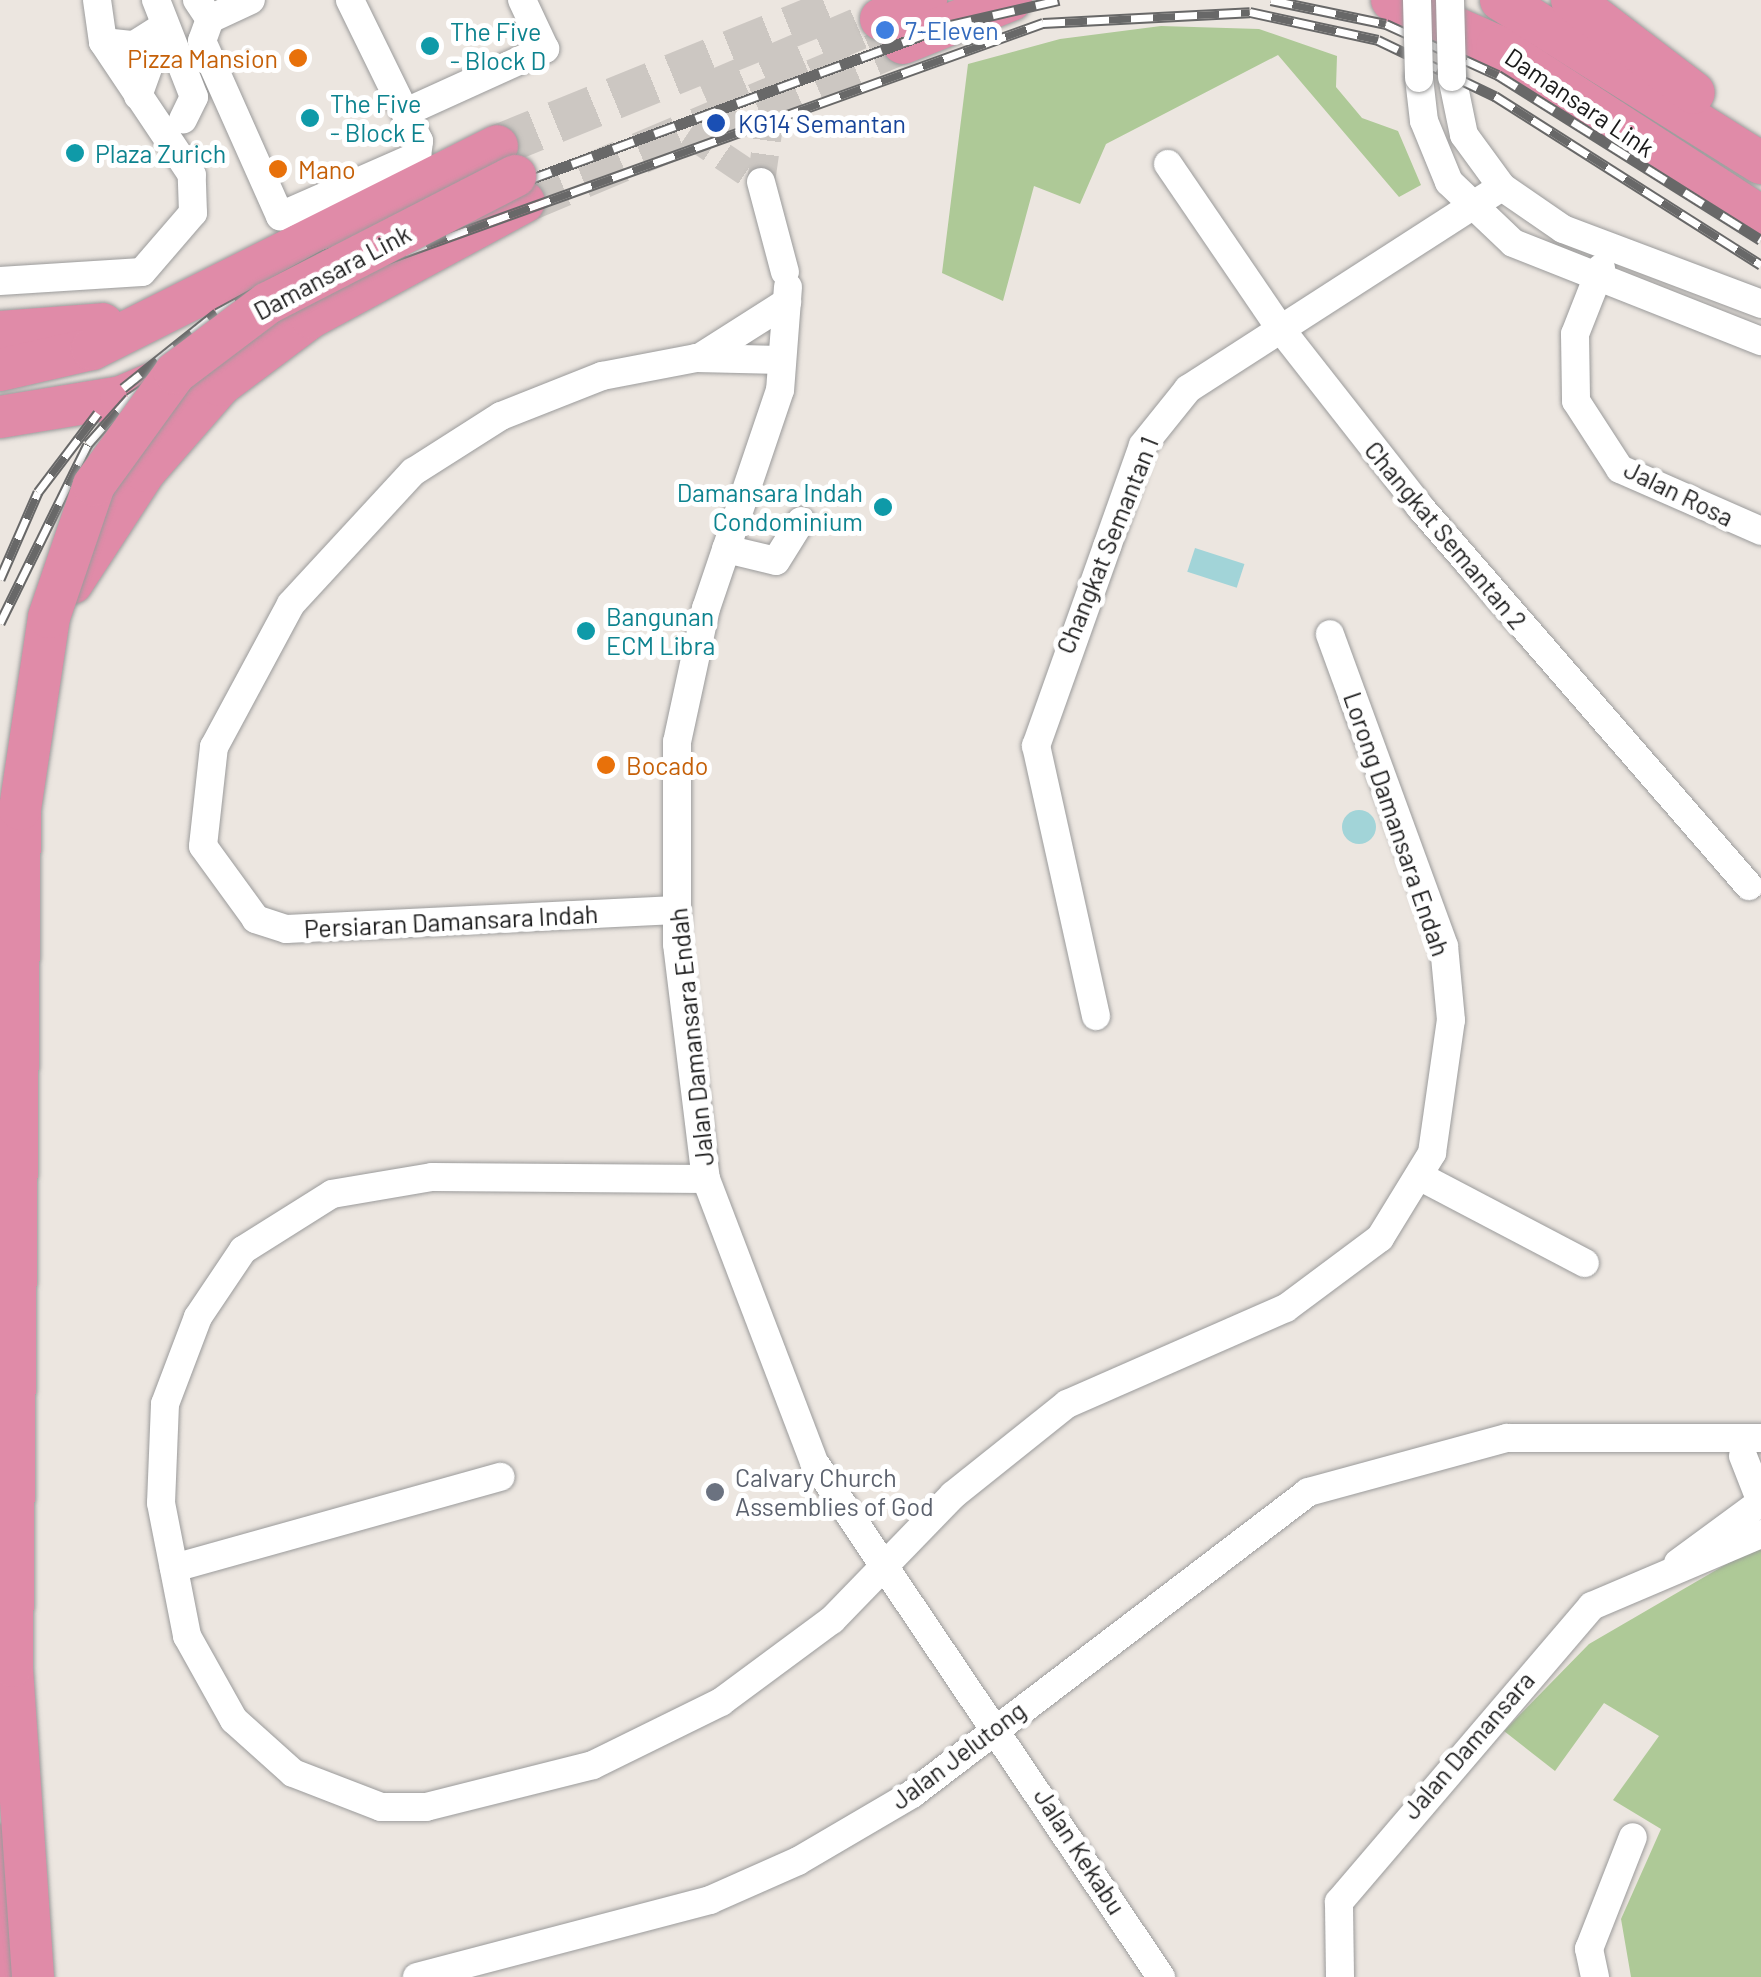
<!DOCTYPE html>
<html>
<head>
<meta charset="utf-8">
<style>
	body { margin:0 }
	#map { position:relative; width:1761px; height:1977px; overflow:hidden; background:#ece6e0; font-family:Barlow,sans-serif }
	div>[style] { position:absolute }
	.forest>* { inset:0; background:#aec997 }
	.water>* { inset:0; background:#a2d4d8; transform-origin:0 0 }
	.round { border-radius:50% }
	.minor-tunnel>* { height:28px; margin-top:-14px; transform-origin:0; background:repeating-linear-gradient(90deg,#ccc7c2 0 28px,transparent 0 42px) }
	.highway-tunnel>* { height:42px; margin-top:-21px; transform-origin:0; background:repeating-linear-gradient(90deg,#ccc7c2 0 42px,transparent 0 63px) }
	.roads { filter:drop-shadow(0 0 2px #9b9b9b) drop-shadow(0 0 2px #9b9b9b) }
	.minor>* { height:28px; margin:-14px; padding:0 14px; transform-origin:14px; border-radius:14px; background:#fff }
	.highway>* { height:42px; margin:-21px; padding:0 21px; transform-origin:21px; border-radius:21px; background:#e08ba8 }
	.rail>* { height:11px; margin-top:-5.5px; transform-origin:0; background:repeating-linear-gradient(90deg,#fff 0 22px,#686868 0 44px); box-sizing:border-box; border-block:2px solid #686868 }
	.bridges { filter:drop-shadow(0 0 2px #9b9b9b) drop-shadow(0 0 2px #9b9b9b) }
	.minor-bridge>* { height:28px; margin:-14px; padding:0 14px; transform-origin:14px; border-radius:14px; background:#fff }
	.highway-bridge>* { height:42px; margin:-21px; padding:0 21px; transform-origin:21px; border-radius:21px; background:#e08ba8 }
	.dots>* { width:28px; height:28px; translate:-50% -50%; box-sizing:border-box; border:5px solid #fff; border-radius:50% }
	span { translate:-50% -50%; white-space:nowrap; text-align:center; line-height:1.15; -webkit-text-stroke:10px #fff; paint-order:stroke }
	.shop-label { font-size:25px; color:#366cbe }
	.left { translate:0 -50%; text-align:left }
	.culture-label { font-size:25px; color:#0d838f }
	.right { translate:-100% -50%; text-align:right }
	.food-label { font-size:25px; color:#c56008 }
	.street-label { font-size:25px; color:#1a1a1a }
	.transit-label { font-size:25px; color:#164399 }
	.worship-label { font-size:25px; color:#5b616d }
</style>
</head>
<body>
<div id="map">
	<div class="forest">
		<i style="clip-path:polygon(1161px 26px,1259px 29px,1337px 56px,1336px 87px,1362px 118px,1398px 131px,1421px 185px,1399px 197px,1278px 55px,1106px 144px,1080px 204px,1034px 186px,1003px 301px,942px 273px,968px 64px,1060px 39px)"></i>
		<i style="clip-path:polygon(1761px 1544px,1761px 1977px,1631px 1977px,1621px 1919px,1661px 1829px,1613px 1800px,1659px 1736px,1604px 1703px,1555px 1771px,1504px 1731px,1589px 1644px)"></i>
	</div>
	<div class="water">
		<i style="left:1195px;top:548px;width:52px;height:25px;rotate:18deg"></i>
		<i class="round" style="left:1342px;top:810px;width:34px;height:34px"></i>
	</div>
	<div class="minor-tunnel">
		<i style="left:688px;top:133px;width:88px;rotate:33.9deg"></i>
		<i style="left:761px;top:182px;width:85px;rotate:-81.9deg"></i>
	</div>
	<div class="highway-tunnel">
		<i style="left:704px;top:95px;width:193px;rotate:-23.2deg"></i>
		<i style="left:497px;top:146px;width:375px;rotate:-22.1deg"></i>
		<i style="left:524px;top:202px;width:411px;rotate:-22.8deg"></i>
	</div>
	<div class="roads">
		<div class="minor">
			<i style="left:97px;top:0;width:42px;rotate:81.9deg"></i>
			<i style="left:103px;top:42px;width:31px;rotate:6deg"></i>
			<i style="left:134px;top:45px;width:34px;rotate:-32deg"></i>
			<i style="left:156px;top:0;width:104px;rotate:68.6deg"></i>
			<i style="left:194px;top:97px;width:25px;rotate:116deg"></i>
			<i style="left:197px;top:0;width:23px;rotate:56deg"></i>
			<i style="left:210px;top:19px;width:45px;rotate:-24.9deg"></i>
			<i style="left:210px;top:19px;width:23px;rotate:110deg"></i>
			<i style="left:202px;top:41px;width:192px;rotate:66deg"></i>
			<i style="left:280px;top:216px;width:150px;rotate:-23.7deg"></i>
			<i style="left:417px;top:156px;width:15px;rotate:-82deg"></i>
			<i style="left:419px;top:141px;width:157px;rotate:-116.1deg"></i>
			<i style="left:1452px;top:77px;width:59px;rotate:78.3deg"></i>
			<i style="left:1464px;top:135px;width:64px;rotate:53.8deg"></i>
			<i style="left:1502px;top:187px;width:74px;rotate:34.5deg"></i>
			<i style="left:1563px;top:229px;width:212px;rotate:20.7deg"></i>
			<i style="left:1419px;top:78px;width:43px;rotate:83.4deg"></i>
			<i style="left:1424px;top:121px;width:66px;rotate:67.7deg"></i>
			<i style="left:1449px;top:182px;width:88px;rotate:43.6deg"></i>
			<i style="left:1513px;top:243px;width:267px;rotate:21.6deg"></i>
			<i style="left:138px;top:96px;width:73px;rotate:-70.1deg"></i>
			<i style="left:406px;top:112px;width:153px;rotate:-24.4deg"></i>
			<i style="left:545px;top:49px;width:54px;rotate:-115.1deg"></i>
			<i style="left:1168px;top:164px;width:197px;rotate:55.7deg"></i>
			<i style="left:1279px;top:327px;width:229px;rotate:51.9deg"></i>
			<i style="left:1420px;top:507px;width:502px;rotate:49.04deg"></i>
			<i style="left:761px;top:182px;width:93px;rotate:75.1deg"></i>
			<i style="left:1601px;top:268px;width:71px;rotate:111.5deg"></i>
			<i style="left:1575px;top:334px;width:67px;rotate:89.1deg"></i>
			<i style="left:1576px;top:401px;width:81px;rotate:57.1deg"></i>
			<i style="left:1620px;top:469px;width:154px;rotate:23.7deg"></i>
			<i style="left:0;top:281px;width:142px;rotate:-3.6deg"></i>
			<i style="left:142px;top:272px;width:78px;rotate:-49.2deg"></i>
			<i style="left:193px;top:213px;width:38px;rotate:-92deg"></i>
			<i style="left:192px;top:175px;width:160px;rotate:-123.8deg"></i>
			<i style="left:788px;top:287px;width:103px;rotate:94.4deg"></i>
			<i style="left:780px;top:390px;width:230px;rotate:108.7deg"></i>
			<i style="left:706px;top:608px;width:137px;rotate:102.2deg"></i>
			<i style="left:677px;top:742px;width:202px;rotate:90deg"></i>
			<i style="left:677px;top:944px;width:237px;rotate:83deg"></i>
			<i style="left:706px;top:1179px;width:303px;rotate:69.1deg"></i>
			<i style="left:814px;top:1462px;width:621px;rotate:56.03deg"></i>
			<i style="left:702px;top:356px;width:101px;rotate:-32.4deg"></i>
			<i style="left:726px;top:549px;width:51px;rotate:13.5deg"></i>
			<i style="left:776px;top:561px;width:47px;rotate:-58deg"></i>
			<i style="left:676px;top:910px;width:390px;rotate:177.2deg"></i>
			<i style="left:286px;top:929px;width:32px;rotate:-162deg"></i>
			<i style="left:256px;top:919px;width:90px;rotate:-126deg"></i>
			<i style="left:203px;top:846px;width:100px;rotate:-83.7deg"></i>
			<i style="left:214px;top:747px;width:162px;rotate:-61.7deg"></i>
			<i style="left:291px;top:604px;width:180px;rotate:-47.3deg"></i>
			<i style="left:413px;top:472px;width:104px;rotate:-32.5deg"></i>
			<i style="left:501px;top:416px;width:109px;rotate:-21.6deg"></i>
			<i style="left:602px;top:376px;width:96px;rotate:-10.8deg"></i>
			<i style="left:696px;top:358px;width:86px;rotate:1.3deg"></i>
			<i style="left:1096px;top:1016px;width:277px;rotate:-102.5deg"></i>
			<i style="left:1036px;top:746px;width:319px;rotate:-70.4deg"></i>
			<i style="left:1143px;top:445px;width:72px;rotate:-51.2deg"></i>
			<i style="left:1188px;top:389px;width:373px;rotate:-32.8deg"></i>
			<i style="left:1421px;top:1177px;width:185px;rotate:27.7deg"></i>
			<i style="left:706px;top:1179px;width:274px;rotate:-179.6deg"></i>
			<i style="left:432px;top:1177px;width:101px;rotate:170.4deg"></i>
			<i style="left:332px;top:1194px;width:105px;rotate:147.8deg"></i>
			<i style="left:243px;top:1250px;width:81px;rotate:123.9deg"></i>
			<i style="left:198px;top:1317px;width:93px;rotate:110.8deg"></i>
			<i style="left:165px;top:1404px;width:99px;rotate:92.3deg"></i>
			<i style="left:161px;top:1503px;width:136px;rotate:78.9deg"></i>
			<i style="left:187px;top:1636px;width:96px;rotate:60.8deg"></i>
			<i style="left:234px;top:1720px;width:79px;rotate:41.9deg"></i>
			<i style="left:293px;top:1773px;width:94px;rotate:21.1deg"></i>
			<i style="left:381px;top:1807px;width:45px"></i>
			<i style="left:426px;top:1807px;width:172px;rotate:-14.1deg"></i>
			<i style="left:593px;top:1765px;width:143px;rotate:-26.2deg"></i>
			<i style="left:721px;top:1702px;width:138px;rotate:-36.5deg"></i>
			<i style="left:832px;top:1620px;width:174px;rotate:-45.9deg"></i>
			<i style="left:953px;top:1495px;width:146px;rotate:-38.6deg"></i>
			<i style="left:1067px;top:1404px;width:239px;rotate:-23.7deg"></i>
			<i style="left:1286px;top:1308px;width:117px;rotate:-36.7deg"></i>
			<i style="left:1380px;top:1238px;width:100px;rotate:-58.5deg"></i>
			<i style="left:1432px;top:1153px;width:134px;rotate:-81.9deg"></i>
			<i style="left:1451px;top:1020px;width:74px;rotate:-95.4deg"></i>
			<i style="left:1444px;top:946px;width:332px;rotate:-110.1deg"></i>
			<i style="left:1743px;top:1456px;width:49px;rotate:68.6deg"></i>
			<i style="left:1678px;top:1563px;width:103px;rotate:-36.3deg"></i>
			<i style="left:174px;top:1568px;width:339px;rotate:-15.6deg"></i>
			<i style="left:417px;top:1977px;width:303px;rotate:-14.7deg"></i>
			<i style="left:710px;top:1900px;width:96px;rotate:-23.9deg"></i>
			<i style="left:798px;top:1861px;width:132px;rotate:-30.4deg"></i>
			<i style="left:912px;top:1794px;width:498px;rotate:-37.3deg"></i>
			<i style="left:1308px;top:1492px;width:206px;rotate:-15.2deg"></i>
			<i style="left:1507px;top:1438px;width:254px"></i>
			<i style="left:1340px;top:1977px;width:75px;rotate:-90.8deg"></i>
			<i style="left:1339px;top:1902px;width:389px;rotate:-49.5deg"></i>
			<i style="left:1592px;top:1606px;width:184px;rotate:-23.1deg"></i>
			<i style="left:1595px;top:1977px;width:29px;rotate:-102deg"></i>
			<i style="left:1589px;top:1949px;width:120px;rotate:-68.6deg"></i>
		</div>
		<div class="highway">
			<i style="left:1392px;top:0;width:115px;rotate:23.7deg"></i>
			<i style="left:1497px;top:46px;width:315px;rotate:32.9deg"></i>
			<i style="left:1501px;top:0;width:307px;rotate:32.1deg"></i>
			<i style="left:1572px;top:0;width:153px;rotate:37.3deg"></i>
			<i style="left:881px;top:19px;width:49px;rotate:-22.9deg"></i>
			<i style="left:903px;top:43px;width:116px;rotate:-21.7deg"></i>
			<i style="left:0;top:332px;width:103px;rotate:-4.4deg"></i>
			<i style="left:0;top:370px;width:94px;rotate:-12.9deg"></i>
			<i style="left:92px;top:349px;width:453px;rotate:-26.6deg"></i>
			<i style="left:0;top:417px;width:123px;rotate:-9.4deg"></i>
			<i style="left:121px;top:397px;width:76px;rotate:-23.2deg"></i>
			<i style="left:72px;top:583px;width:134px;rotate:-56.9deg"></i>
			<i style="left:145px;top:471px;width:114px;rotate:-48.9deg"></i>
			<i style="left:220px;top:385px;width:114px;rotate:-36.8deg"></i>
			<i style="left:311px;top:317px;width:242px;rotate:-28.4deg"></i>
			<i style="left:0;top:1846px;width:132px;rotate:84.8deg"></i>
		</div>
	</div>
	<div class="rail">
		<i style="left:1271px;top:0;width:117px;rotate:11.8deg"></i>
		<i style="left:1386px;top:24px;width:123px;rotate:24.5deg"></i>
		<i style="left:1498px;top:75px;width:310px;rotate:32.1deg"></i>
		<i style="left:123px;top:388px;width:120px;rotate:-38.6deg"></i>
		<i style="left:217px;top:313px;width:122px;rotate:-28.5deg"></i>
		<i style="left:324px;top:255px;width:667px;rotate:-20.17deg"></i>
		<i style="left:950px;top:25px;width:112px;rotate:-12.9deg"></i>
		<i style="left:0;top:579px;width:95px;rotate:-66.4deg"></i>
		<i style="left:38px;top:492px;width:99px;rotate:-52.8deg"></i>
		<i style="left:0;top:623px;width:199px;rotate:-63.8deg"></i>
		<i style="left:88px;top:444px;width:62px;rotate:-48.3deg"></i>
		<i style="left:129px;top:398px;width:182px;rotate:-33.6deg"></i>
		<i style="left:281px;top:297px;width:810px;rotate:-19.78deg"></i>
		<i style="left:1043px;top:23px;width:207px;rotate:-3deg"></i>
		<i style="left:1250px;top:12px;width:131px;rotate:12.3deg"></i>
		<i style="left:1378px;top:40px;width:130px;rotate:25.6deg"></i>
		<i style="left:1495px;top:96px;width:315px;rotate:32.4deg"></i>
	</div>
	<div class="bridges">
		<div class="minor-bridge">
			<i style="left:1417px;top:0;width:78px;rotate:88.5deg"></i>
			<i style="left:1450px;top:0;width:77px;rotate:88.5deg"></i>
		</div>
		<div class="highway-bridge">
			<i style="left:33px;top:1977px;width:312px;rotate:-93.9deg"></i>
			<i style="left:12px;top:1666px;width:857px;rotate:-89.47deg"></i>
			<i style="left:20px;top:809px;width:194px;rotate:-81.4deg"></i>
			<i style="left:49px;top:617px;width:139px;rotate:-71.2deg"></i>
			<i style="left:94px;top:485px;width:138px;rotate:-54.1deg"></i>
			<i style="left:175px;top:373px;width:116px;rotate:-37deg"></i>
			<i style="left:268px;top:303px;width:278px;rotate:-27.2deg"></i>
		</div>
	</div>
	<div class="dots">
		<i style="left:885px;top:30px;background:#3f7fe0"></i>
		<i style="left:430px;top:46px;background:#0f9aa8"></i>
		<i style="left:298px;top:58px;background:#e8710a"></i>
		<i style="left:310px;top:118px;background:#0f9aa8"></i>
		<i style="left:716px;top:123px;background:#1a4fb4"></i>
		<i style="left:75px;top:153px;background:#0f9aa8"></i>
		<i style="left:278px;top:169px;background:#e8710a"></i>
		<i style="left:883px;top:507px;background:#0f9aa8"></i>
		<i style="left:586px;top:631px;background:#0f9aa8"></i>
		<i style="left:606px;top:765px;background:#e8710a"></i>
		<i style="left:715px;top:1492px;background:#6b7280"></i>
	</div>
	<div class="shop-label">
		<span class="left" style="left:905px;top:30px">7-Eleven</span>
	</div>
	<div class="culture-label">
		<span class="left" style="left:450px;top:46px">The Five<br>- Block D</span>
		<span class="left" style="left:330px;top:118px">The Five<br>- Block E</span>
		<span class="left" style="left:95px;top:153px">Plaza Zurich</span>
		<span class="right" style="left:863px;top:507px">Damansara Indah<br>Condominium</span>
		<span class="left" style="left:606px;top:631px">Bangunan<br>ECM Libra</span>
	</div>
	<div class="food-label">
		<span class="right" style="left:278px;top:58px">Pizza Mansion</span>
		<span class="left" style="left:298px;top:169px">Mano</span>
		<span class="left" style="left:626px;top:765px">Bocado</span>
	</div>
	<div class="street-label">
		<span style="left:1580px;top:102px;rotate:34deg">Damansara Link</span>
		<span style="left:332px;top:272px;rotate:-28deg">Damansara Link</span>
		<span style="left:1679px;top:493px;rotate:26deg">Jalan Rosa</span>
		<span style="left:1446px;top:535px;rotate:50deg">Changkat Semantan 2</span>
		<span style="left:1107px;top:545px;rotate:-68deg">Changkat Semantan 1</span>
		<span style="left:1397px;top:824px;rotate:71deg">Lorong Damansara Endah</span>
		<span style="left:451px;top:921px;rotate:-3deg">Persiaran Damansara Indah</span>
		<span style="left:691px;top:1037px;rotate:-96deg">Jalan Damansara Endah</span>
		<span style="left:1468px;top:1745px;rotate:-49deg">Jalan Damansara</span>
		<span style="left:958px;top:1755px;rotate:-37deg">Jalan Jelutong</span>
		<span style="left:1080px;top:1851px;rotate:57deg">Jalan Kekabu</span>
	</div>
	<div class="transit-label">
		<span class="left" style="left:738px;top:123px">KG14 Semantan</span>
	</div>
	<div class="worship-label">
		<span class="left" style="left:735px;top:1492px">Calvary Church<br>Assemblies of God</span>
	</div>
</div>
</body>
</html>
